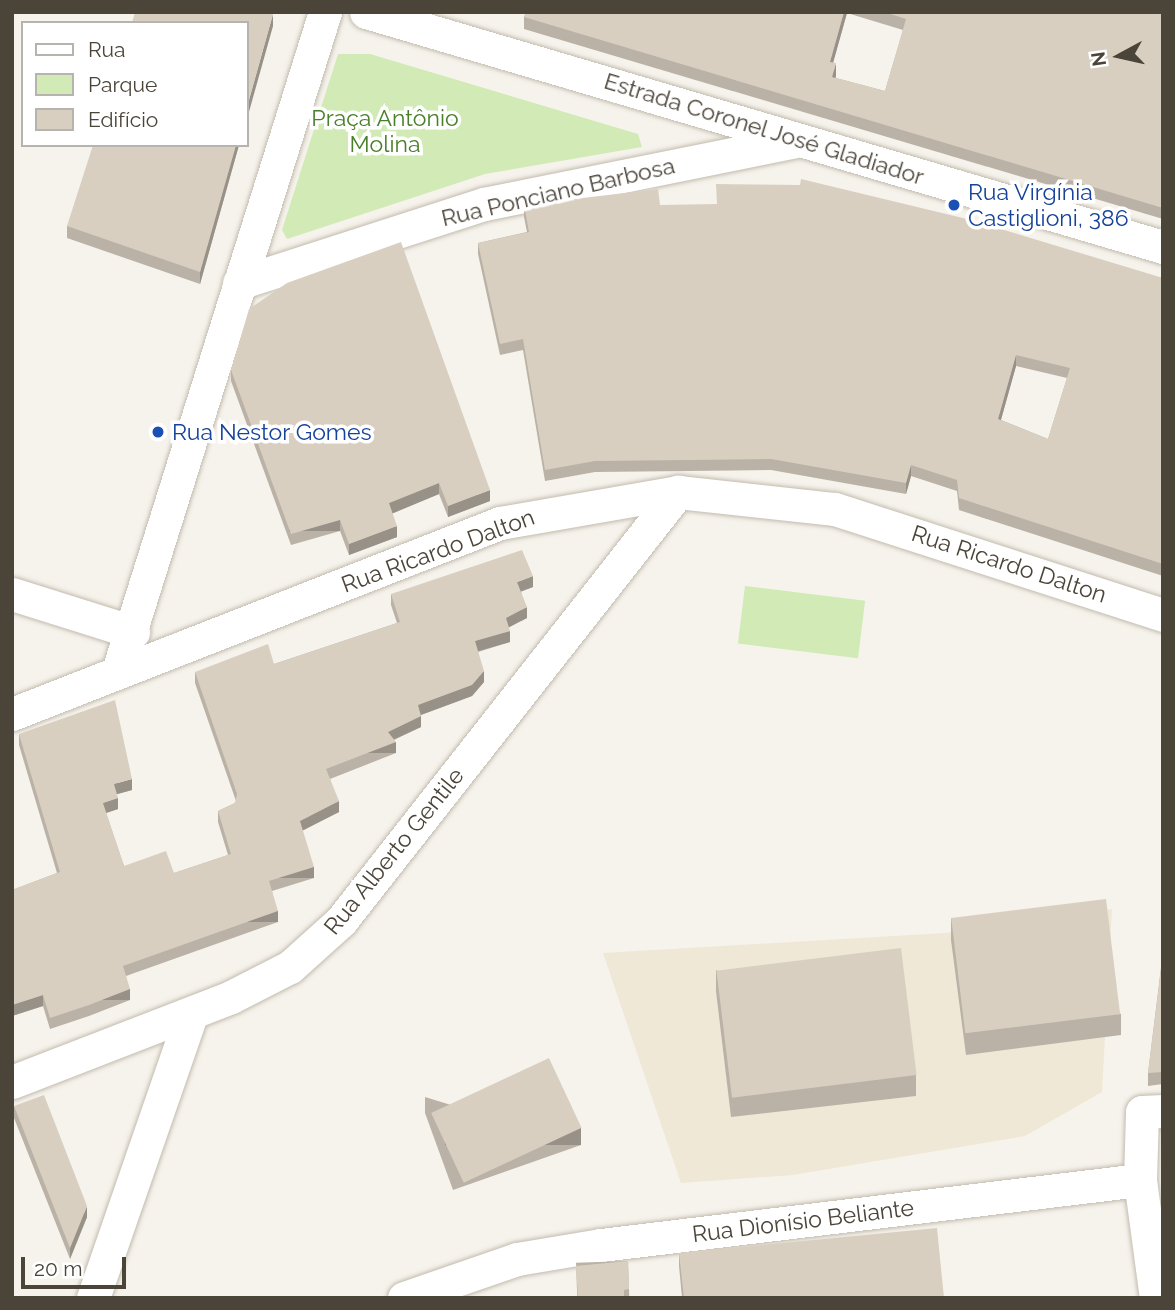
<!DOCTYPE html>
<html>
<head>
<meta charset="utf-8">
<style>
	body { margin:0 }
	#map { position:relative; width:1175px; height:1310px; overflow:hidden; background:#f6f3ec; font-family:Raleway,sans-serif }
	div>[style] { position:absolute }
	.education>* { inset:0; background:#efe8d6 }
	.green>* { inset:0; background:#d2eab5; transform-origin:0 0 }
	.roads { filter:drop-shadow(0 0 2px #c2bbae) drop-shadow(0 0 2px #c2bbae) }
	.minor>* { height:33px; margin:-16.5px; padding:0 16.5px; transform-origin:16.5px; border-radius:16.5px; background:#fff }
	.wall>* { inset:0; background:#bab2a6; transform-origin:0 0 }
	.shaded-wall>* { inset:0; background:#979187; transform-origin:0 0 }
	.building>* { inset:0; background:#d8cfc1; transform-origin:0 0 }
	.dots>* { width:19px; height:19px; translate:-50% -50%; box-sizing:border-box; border:4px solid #fff; border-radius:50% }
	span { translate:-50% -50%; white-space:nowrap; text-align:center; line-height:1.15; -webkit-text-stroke:7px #fff; paint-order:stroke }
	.park-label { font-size:23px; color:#4a7f2a }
	.street-label { font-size:23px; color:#4b4439 }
	.transit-label { font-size:23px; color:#164399 }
	.left { translate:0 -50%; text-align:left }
	.frame { position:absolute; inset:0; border:14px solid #4b4439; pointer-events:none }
	.legend { position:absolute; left:21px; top:21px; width:228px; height:126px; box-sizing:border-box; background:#fff; border:2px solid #b7b4b0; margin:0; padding:9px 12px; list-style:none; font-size:21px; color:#4b4439 }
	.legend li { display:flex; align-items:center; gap:14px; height:35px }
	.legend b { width:35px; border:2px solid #b7b4b0 }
	.north { position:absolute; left:1084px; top:21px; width:70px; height:70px; -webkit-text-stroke:5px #fff; paint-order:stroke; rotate:262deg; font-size:19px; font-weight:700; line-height:28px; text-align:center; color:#4b4439 }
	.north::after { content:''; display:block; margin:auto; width:24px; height:32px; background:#4b4439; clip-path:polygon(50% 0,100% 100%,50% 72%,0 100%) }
	.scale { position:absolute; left:21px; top:1257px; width:105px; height:32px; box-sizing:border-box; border:4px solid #4b4439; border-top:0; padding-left:9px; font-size:21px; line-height:24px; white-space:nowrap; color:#4b4439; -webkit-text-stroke:5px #fff; paint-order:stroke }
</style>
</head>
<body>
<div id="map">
	<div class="education">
		<i style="clip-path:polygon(1112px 909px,1102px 1092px,1025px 1136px,793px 1175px,681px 1183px,603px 953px,945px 933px)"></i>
	</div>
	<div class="green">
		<i style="clip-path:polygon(338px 54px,370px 54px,638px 134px,642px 147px,485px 174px,287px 239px,282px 230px)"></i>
		<i style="left:745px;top:586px;width:121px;height:58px;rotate:7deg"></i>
	</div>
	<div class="roads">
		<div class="minor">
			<i style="left:366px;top:12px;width:831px;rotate:16.43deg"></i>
			<i style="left:239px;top:283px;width:257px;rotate:-17.9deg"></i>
			<i style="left:484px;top:204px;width:318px;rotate:-11.4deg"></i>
			<i style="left:12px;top:594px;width:127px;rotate:17.4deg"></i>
			<i style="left:118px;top:671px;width:691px;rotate:-72.56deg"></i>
			<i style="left:12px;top:714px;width:524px;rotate:-21.38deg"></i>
			<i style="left:500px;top:523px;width:181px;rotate:-9.9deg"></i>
			<i style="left:678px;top:492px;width:158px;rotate:6.2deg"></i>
			<i style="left:835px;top:509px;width:345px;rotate:17.9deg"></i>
			<i style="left:12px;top:1082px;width:235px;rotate:-21.2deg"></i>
			<i style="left:231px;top:997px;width:66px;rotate:-27deg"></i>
			<i style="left:290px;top:967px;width:69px;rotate:-42deg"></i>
			<i style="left:341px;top:921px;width:546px;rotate:-51.85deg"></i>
			<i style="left:1140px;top:1180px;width:119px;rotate:82.3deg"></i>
			<i style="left:93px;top:1298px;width:299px;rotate:-70.9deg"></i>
			<i style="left:404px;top:1298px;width:120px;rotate:-19deg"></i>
			<i style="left:517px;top:1259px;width:85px;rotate:-9.5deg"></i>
			<i style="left:601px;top:1245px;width:543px;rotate:-6.88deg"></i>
			<i style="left:1140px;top:1180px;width:68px;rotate:-88.3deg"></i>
			<i style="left:1142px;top:1112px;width:21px;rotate:-3deg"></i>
		</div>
	</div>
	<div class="wall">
		<i style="clip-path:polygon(evenodd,526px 12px,1163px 12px,1163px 219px,524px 29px,524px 17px,526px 12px,847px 13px,903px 30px,885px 91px,836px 78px,836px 75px,833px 62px,847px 13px)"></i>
		<i style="clip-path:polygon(239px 145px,200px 284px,67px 238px,67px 226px)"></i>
		<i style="clip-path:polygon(evenodd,524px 205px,660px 205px,1163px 278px,1163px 576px,959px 510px,957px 491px,911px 476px,906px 494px,771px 470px,595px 472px,545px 481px,523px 350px,500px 355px,478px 254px,478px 243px,527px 232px,524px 217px,524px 205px,1016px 366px,1067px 378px,1048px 439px,1001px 420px,1016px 366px)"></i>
		<i style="clip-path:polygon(231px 370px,490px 501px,448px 517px,439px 494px,392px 513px,397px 537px,349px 555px,340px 531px,291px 545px,231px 381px)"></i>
		<i style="clip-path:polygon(533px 587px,521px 591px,527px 618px,508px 627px,510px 642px,478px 652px,484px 682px,472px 696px,421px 715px,421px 727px,394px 740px,396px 753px,330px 779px,339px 812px,302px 830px,314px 878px,272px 891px,278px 922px,126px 976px,130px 1000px,89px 1016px,50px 1029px,43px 1006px,12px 1016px,12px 890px,57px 873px,19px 745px,19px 734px,132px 790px,117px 794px,118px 809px,106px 813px,124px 866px,174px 873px,228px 855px,218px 822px,218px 811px,235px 803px,236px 801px,195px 683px,195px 672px,274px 664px,397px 623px,391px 605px,391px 594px)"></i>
		<i style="clip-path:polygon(951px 918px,1121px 1014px,1121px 1035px,966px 1055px,951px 940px)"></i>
		<i style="clip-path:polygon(1163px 952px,1163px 1084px,1148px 1086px,1148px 1073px)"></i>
		<i style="clip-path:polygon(716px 970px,916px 1075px,916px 1096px,731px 1117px,716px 991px)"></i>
		<i style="clip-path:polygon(425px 1097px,581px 1145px,453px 1190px,425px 1113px)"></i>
		<i style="clip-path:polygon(14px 1106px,87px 1217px,70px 1259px,14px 1118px)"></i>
		<i style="clip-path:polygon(679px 1253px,944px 1298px,682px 1298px,679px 1266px)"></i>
		<i style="left:628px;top:1261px;width:37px;height:52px;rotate:88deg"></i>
	</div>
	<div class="shaded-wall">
		<i style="clip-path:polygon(844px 12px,847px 13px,830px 74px,830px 62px)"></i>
		<i style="clip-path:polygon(273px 14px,273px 26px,247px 119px,247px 107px)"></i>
		<i style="clip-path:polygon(836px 63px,836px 75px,832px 89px,832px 77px)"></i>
		<i style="clip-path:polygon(236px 145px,239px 145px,200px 284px,200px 272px)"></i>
		<i style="clip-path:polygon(1016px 355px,1016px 366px,998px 430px,998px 419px)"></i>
		<i style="clip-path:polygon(911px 465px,911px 476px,906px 494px,906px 483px)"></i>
		<i style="clip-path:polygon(439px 483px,439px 494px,389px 515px,389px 503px)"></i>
		<i style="clip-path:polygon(490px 490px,490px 501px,448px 517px,448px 506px)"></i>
		<i style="left:340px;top:520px;width:11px;height:51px;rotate:90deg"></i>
		<i style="clip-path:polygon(397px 526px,397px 537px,349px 555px,349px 544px)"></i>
		<i style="clip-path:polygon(533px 576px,533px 587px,517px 593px,517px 582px)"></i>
		<i style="clip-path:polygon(527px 607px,527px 618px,506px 629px,506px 618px)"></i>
		<i style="clip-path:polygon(510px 631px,510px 642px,475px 652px,475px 641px)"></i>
		<i style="clip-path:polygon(484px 671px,484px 682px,472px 696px,418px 716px,418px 705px)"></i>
		<i style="clip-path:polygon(421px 716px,421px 727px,388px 742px,388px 732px)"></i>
		<i style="left:396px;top:742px;width:11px;height:75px;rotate:90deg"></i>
		<i style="clip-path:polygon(132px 779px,132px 790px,114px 795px,114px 784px)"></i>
		<i style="clip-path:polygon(118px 798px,118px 809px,103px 814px,103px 803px)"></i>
		<i style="clip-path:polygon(339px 801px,339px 812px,300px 832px,300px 821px)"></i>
		<i style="left:314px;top:867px;width:11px;height:47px;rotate:90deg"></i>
		<i style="left:278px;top:911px;width:11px;height:164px;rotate:90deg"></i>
		<i style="left:130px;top:989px;width:11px;height:85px;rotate:90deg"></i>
		<i style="clip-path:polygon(43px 995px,43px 1006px,12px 1016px,12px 1005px)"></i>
		<i style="left:581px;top:1128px;width:17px;height:136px;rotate:90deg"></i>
		<i style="clip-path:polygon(87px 1206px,87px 1217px,70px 1259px,70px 1248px)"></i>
	</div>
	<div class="building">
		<i style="clip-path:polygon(135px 12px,268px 12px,273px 14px,247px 107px,247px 23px,132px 23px)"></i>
		<i style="clip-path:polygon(526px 12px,844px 12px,830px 62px,836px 63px,832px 77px,885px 91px,906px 19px,884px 12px,1163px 12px,1163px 208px,524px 17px)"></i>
		<i style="clip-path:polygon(93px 145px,236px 145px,200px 272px,67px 226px)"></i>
		<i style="clip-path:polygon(evenodd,801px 179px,971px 220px,1163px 278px,1163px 564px,959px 498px,957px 480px,911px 465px,906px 483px,771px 459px,595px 461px,545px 470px,523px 339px,500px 344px,478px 243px,529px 232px,524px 205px,658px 189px,660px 205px,717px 204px,716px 184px,800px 185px,801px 179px,1016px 355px,1070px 368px,1048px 439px,998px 419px,1016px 355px)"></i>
		<i style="clip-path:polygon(401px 242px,490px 490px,448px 506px,439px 483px,389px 503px,397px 526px,349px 544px,340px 520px,291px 534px,231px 370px,249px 309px,287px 283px)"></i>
		<i style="clip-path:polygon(522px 550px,533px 576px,517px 582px,527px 607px,506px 618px,510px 631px,475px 641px,484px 671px,472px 685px,418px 705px,421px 716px,388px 732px,396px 742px,326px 769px,339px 801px,300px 821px,314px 867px,269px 881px,278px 911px,123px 966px,130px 989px,89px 1005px,50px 1018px,43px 995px,12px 1005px,12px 890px,60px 872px,19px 734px,115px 700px,132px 779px,114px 784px,118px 798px,103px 803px,124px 866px,166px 851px,174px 873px,231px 854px,218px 811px,235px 803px,237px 794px,195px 672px,268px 644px,274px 664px,400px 622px,391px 594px)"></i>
		<i style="left:1106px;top:899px;width:116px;height:156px;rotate:83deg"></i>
		<i style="left:901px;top:948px;width:128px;height:186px;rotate:83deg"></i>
		<i style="clip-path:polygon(1163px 952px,1163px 1072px,1148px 1073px)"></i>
		<i style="left:549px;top:1058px;width:77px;height:130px;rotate:65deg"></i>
		<i style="clip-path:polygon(44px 1095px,87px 1206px,70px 1248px,14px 1106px)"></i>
		<i style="clip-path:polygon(937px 1228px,944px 1298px,684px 1298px,679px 1253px)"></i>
		<i style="clip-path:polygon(628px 1261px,629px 1289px,624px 1290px,624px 1298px,578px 1298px,576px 1266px)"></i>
	</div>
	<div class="dots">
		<i style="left:954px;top:205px;background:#1a4fb4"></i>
		<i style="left:158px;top:432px;background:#1a4fb4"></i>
	</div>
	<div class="park-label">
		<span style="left:385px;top:131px">Praça Antônio<br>Molina</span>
	</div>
	<div class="street-label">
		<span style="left:764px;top:129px;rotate:17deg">Estrada Coronel José Gladiador</span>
		<span style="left:558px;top:192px;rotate:-13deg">Rua Ponciano Barbosa</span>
		<span style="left:438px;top:551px;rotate:-20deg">Rua Ricardo Dalton</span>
		<span style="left:1009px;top:564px;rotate:18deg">Rua Ricardo Dalton</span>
		<span style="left:394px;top:851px;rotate:-51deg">Rua Alberto Gentile</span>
		<span style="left:803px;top:1221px;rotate:-7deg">Rua Dionísio Beliante</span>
	</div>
	<div class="transit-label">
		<span class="left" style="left:968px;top:205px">Rua Virgínia<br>Castiglioni, 386</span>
		<span class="left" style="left:172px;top:432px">Rua Nestor Gomes</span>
	</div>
	<div class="frame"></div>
	<ul class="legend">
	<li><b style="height:9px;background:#fff"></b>Rua</li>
	<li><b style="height:19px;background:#d2eab5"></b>Parque</li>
	<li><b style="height:19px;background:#d8cfc1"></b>Edifício</li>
	</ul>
	<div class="north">N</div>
	<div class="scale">20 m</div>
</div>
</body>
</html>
